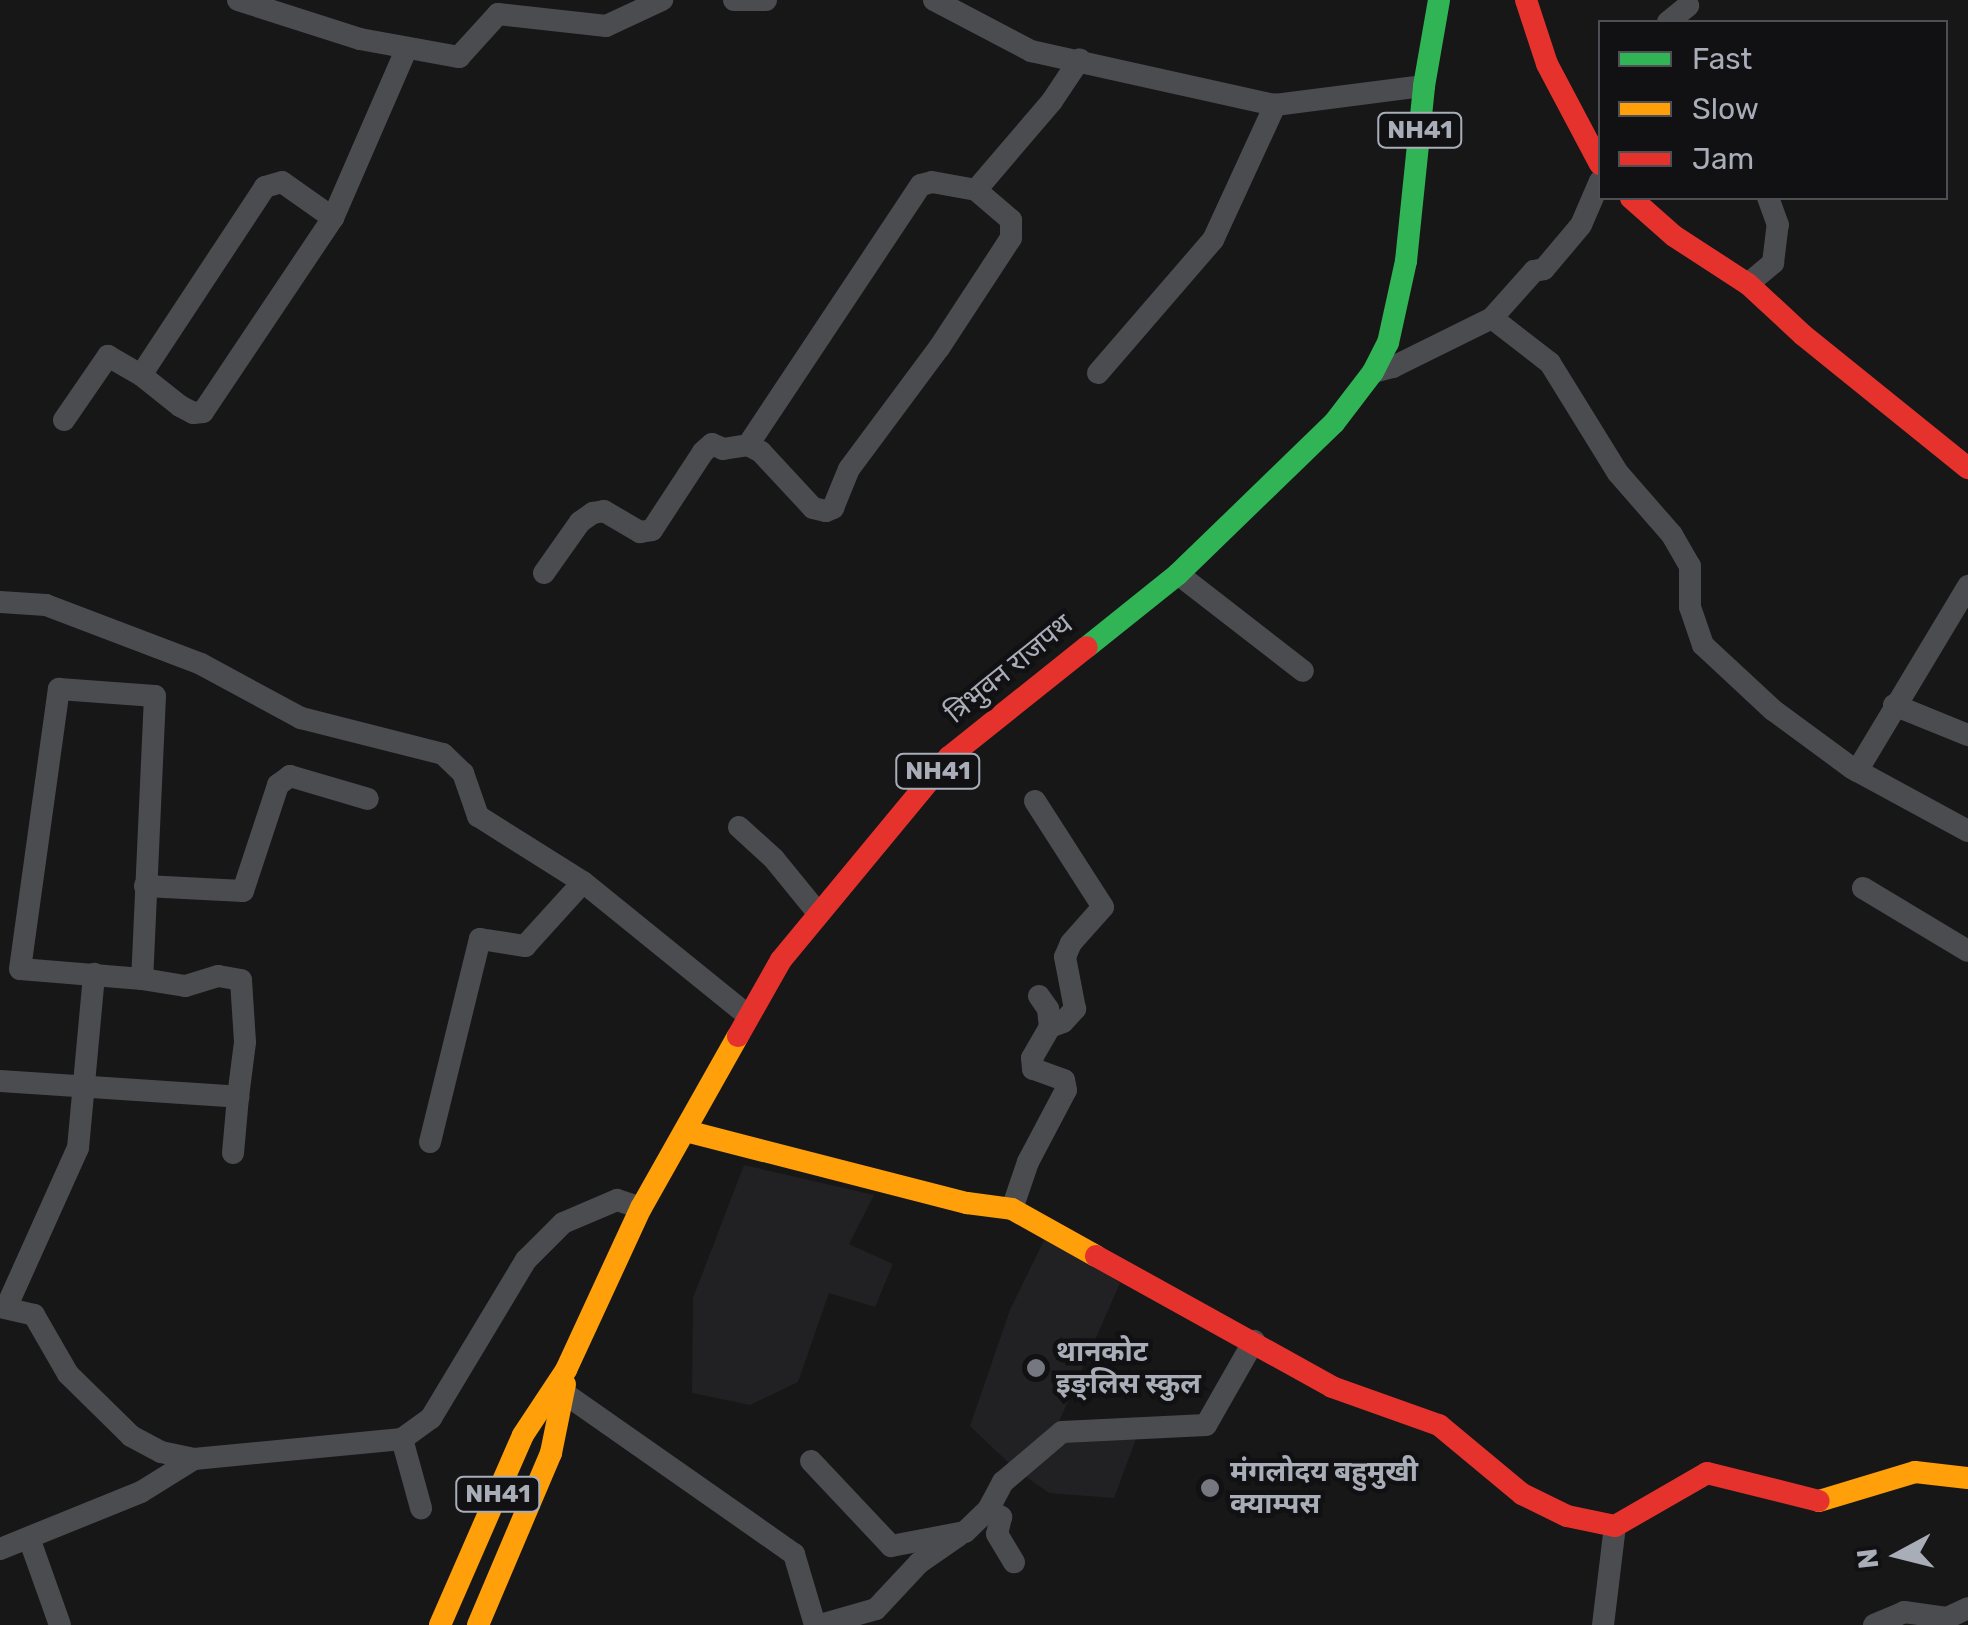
<!DOCTYPE html>
<html>
<head>
<meta charset="utf-8">
<style>
	body { margin:0 }
	#map { position:relative; width:1968px; height:1625px; overflow:hidden; background:#171717; font-family:Rubik,"Noto Sans Devanagari",sans-serif }
	div>[style] { position:absolute }
	.built>* { inset:0; background:#212123 }
	.street>* { height:22px; margin:-11px; padding:0 11px; transform-origin:11px; border-radius:11px; background:#4b4c50 }
	.fast>* { height:22px; margin:-11px; padding:0 11px; transform-origin:11px; border-radius:11px; background:#30b455 }
	.slow>* { height:22px; margin:-11px; padding:0 11px; transform-origin:11px; border-radius:11px; background:#ff9f0a }
	.jam>* { height:22px; margin:-11px; padding:0 11px; transform-origin:11px; border-radius:11px; background:#e5322d }
	.dots>* { width:28px; height:28px; translate:-50% -50%; box-sizing:border-box; border:5px solid #111113; border-radius:50% }
	span { translate:-50% -50%; white-space:nowrap; text-align:center; line-height:1.15; -webkit-text-stroke:9px #111113; paint-order:stroke }
	.shield-label span { padding:2px 8px; background:#111113; border:2px solid; border-radius:8px; -webkit-text-stroke-width:0 }
	.shield-label { font-size:25px; color:#a8adb8; font-weight:700 }
	.street-label { font-size:28px; color:#a8adb8 }
	.poi-label { font-size:28px; color:#a8adb8; font-weight:700 }
	.left { translate:0 -50%; text-align:left }
	.legend { position:absolute; left:1598px; top:20px; width:350px; height:180px; box-sizing:border-box; background:#111113; border:2px solid #4d4f55; margin:0; padding:12px 18px; list-style:none; font-size:30px; color:#a8adb8 }
	.legend li { display:flex; align-items:center; gap:20px; height:50px }
	.legend b { width:50px; border:2px solid #4d4f55 }
	.north { position:absolute; left:1848px; top:1505px; width:100px; height:100px; -webkit-text-stroke:8px #111113; paint-order:stroke; rotate:263deg; font-size:28px; font-weight:700; line-height:40px; text-align:center; color:#a8adb8 }
	.north::after { content:''; display:block; margin:auto; width:35px; height:45px; background:#a8adb8; clip-path:polygon(50% 0,100% 100%,50% 72%,0 100%) }
</style>
</head>
<body>
<div id="map">
	<div class="built">
		<i style="clip-path:polygon(744px 1165px,874px 1195px,849px 1244px,893px 1264px,875px 1307px,829px 1293px,798px 1382px,750px 1405px,692px 1393px,693px 1298px)"></i>
		<i style="clip-path:polygon(1046px 1236px,1120px 1283px,1054px 1433px,1137px 1436px,1114px 1498px,1049px 1493px,1015px 1469px,970px 1426px,1010px 1310px)"></i>
	</div>
	<div class="street">
		<i style="left:238px;top:0;width:128px;rotate:17.7deg"></i>
		<i style="left:360px;top:39px;width:101px;rotate:10.3deg"></i>
		<i style="left:459px;top:57px;width:58px;rotate:-47.8deg"></i>
		<i style="left:498px;top:14px;width:109px;rotate:6.3deg"></i>
		<i style="left:606px;top:26px;width:62px;rotate:-24.9deg"></i>
		<i style="left:734px;top:0;width:32px"></i>
		<i style="left:934px;top:0;width:110px;rotate:27.7deg"></i>
		<i style="left:1031px;top:51px;width:250px;rotate:12.5deg"></i>
		<i style="left:1275px;top:105px;width:150px;rotate:-7.3deg"></i>
		<i style="left:1668px;top:22px;width:26px;rotate:-39deg"></i>
		<i style="left:333px;top:218px;width:62px;rotate:-144.8deg"></i>
		<i style="left:282px;top:182px;width:18px;rotate:164deg"></i>
		<i style="left:265px;top:187px;width:225px;rotate:123.4deg"></i>
		<i style="left:141px;top:375px;width:50px;rotate:38.5deg"></i>
		<i style="left:180px;top:406px;width:15px;rotate:28deg"></i>
		<i style="left:193px;top:413px;width:10px;rotate:-6deg"></i>
		<i style="left:203px;top:412px;width:234px;rotate:-56.2deg"></i>
		<i style="left:333px;top:218px;width:183px;rotate:-66.5deg"></i>
		<i style="left:1748px;top:284px;width:33px;rotate:-40deg"></i>
		<i style="left:1773px;top:263px;width:38px;rotate:-83deg"></i>
		<i style="left:1778px;top:225px;width:29px;rotate:-110deg"></i>
		<i style="left:1492px;top:318px;width:73px;rotate:37.8deg"></i>
		<i style="left:1550px;top:363px;width:129px;rotate:58.3deg"></i>
		<i style="left:1618px;top:473px;width:82px;rotate:48.9deg"></i>
		<i style="left:1672px;top:535px;width:36px;rotate:60deg"></i>
		<i style="left:1690px;top:566px;width:41px;rotate:90deg"></i>
		<i style="left:1690px;top:607px;width:40px;rotate:71.1deg"></i>
		<i style="left:1703px;top:645px;width:96px;rotate:42.9deg"></i>
		<i style="left:1773px;top:710px;width:98px;rotate:36.3deg"></i>
		<i style="left:1852px;top:768px;width:132px;rotate:28.5deg"></i>
		<i style="left:1373px;top:372px;width:21px;rotate:-14deg"></i>
		<i style="left:1393px;top:367px;width:110px;rotate:-26.3deg"></i>
		<i style="left:1492px;top:318px;width:63px;rotate:-48.2deg"></i>
		<i style="left:1534px;top:271px;width:10px;rotate:-11deg"></i>
		<i style="left:1544px;top:269px;width:57px;rotate:-49.9deg"></i>
		<i style="left:1581px;top:225px;width:48px;rotate:-66.6deg"></i>
		<i style="left:1098px;top:373px;width:176px;rotate:-49.2deg"></i>
		<i style="left:1213px;top:240px;width:149px;rotate:-65.3deg"></i>
		<i style="left:64px;top:420px;width:78px;rotate:-55.5deg"></i>
		<i style="left:108px;top:356px;width:38px;rotate:30deg"></i>
		<i style="left:748px;top:445px;width:15px;rotate:28deg"></i>
		<i style="left:761px;top:452px;width:76px;rotate:47.1deg"></i>
		<i style="left:813px;top:508px;width:13px;rotate:13deg"></i>
		<i style="left:826px;top:511px;width:8px;rotate:-23deg"></i>
		<i style="left:833px;top:508px;width:42px;rotate:-67.7deg"></i>
		<i style="left:849px;top:469px;width:151px;rotate:-53.4deg"></i>
		<i style="left:939px;top:348px;width:131px;rotate:-56.8deg"></i>
		<i style="left:1011px;top:238px;width:18px;rotate:-90deg"></i>
		<i style="left:1011px;top:220px;width:46px;rotate:-139.4deg"></i>
		<i style="left:544px;top:573px;width:62px;rotate:-54.8deg"></i>
		<i style="left:580px;top:522px;width:16px;rotate:-35deg"></i>
		<i style="left:593px;top:513px;width:11px;rotate:-10deg"></i>
		<i style="left:604px;top:511px;width:42px;rotate:30.3deg"></i>
		<i style="left:640px;top:532px;width:12px;rotate:-9deg"></i>
		<i style="left:652px;top:530px;width:93px;rotate:-56.8deg"></i>
		<i style="left:703px;top:452px;width:12px;rotate:-42deg"></i>
		<i style="left:712px;top:444px;width:12px;rotate:24deg"></i>
		<i style="left:723px;top:449px;width:25px;rotate:-9deg"></i>
		<i style="left:748px;top:445px;width:312px;rotate:-56.4deg"></i>
		<i style="left:921px;top:185px;width:11px;rotate:-15deg"></i>
		<i style="left:932px;top:182px;width:45px;rotate:10.3deg"></i>
		<i style="left:976px;top:190px;width:117px;rotate:-49.5deg"></i>
		<i style="left:1052px;top:101px;width:50px;rotate:-56.3deg"></i>
		<i style="left:1178px;top:574px;width:158px;rotate:37.8deg"></i>
		<i style="left:0;top:602px;width:46px;rotate:3.7deg"></i>
		<i style="left:46px;top:605px;width:166px;rotate:20.8deg"></i>
		<i style="left:201px;top:664px;width:114px;rotate:28.4deg"></i>
		<i style="left:301px;top:718px;width:146px;rotate:14.2deg"></i>
		<i style="left:443px;top:754px;width:28px;rotate:44deg"></i>
		<i style="left:463px;top:773px;width:46px;rotate:70.8deg"></i>
		<i style="left:478px;top:816px;width:124px;rotate:32.2deg"></i>
		<i style="left:583px;top:882px;width:211px;rotate:39deg"></i>
		<i style="left:59px;top:689px;width:96px;rotate:4.2deg"></i>
		<i style="left:155px;top:696px;width:283px;rotate:92.6deg"></i>
		<i style="left:142px;top:979px;width:122px;rotate:-175.3deg"></i>
		<i style="left:20px;top:969px;width:283px;rotate:-82.1deg"></i>
		<i style="left:1894px;top:705px;width:80px;rotate:22.1deg"></i>
		<i style="left:1857px;top:771px;width:216px;rotate:-59deg"></i>
		<i style="left:739px;top:827px;width:47px;rotate:42.4deg"></i>
		<i style="left:774px;top:859px;width:70px;rotate:50.8deg"></i>
		<i style="left:145px;top:886px;width:98px;rotate:2.9deg"></i>
		<i style="left:243px;top:891px;width:112px;rotate:-71.7deg"></i>
		<i style="left:278px;top:785px;width:15px;rotate:-37deg"></i>
		<i style="left:290px;top:776px;width:81px;rotate:16.4deg"></i>
		<i style="left:1863px;top:888px;width:122px;rotate:31deg"></i>
		<i style="left:1039px;top:996px;width:16px;rotate:55deg"></i>
		<i style="left:1048px;top:1009px;width:18px;rotate:84deg"></i>
		<i style="left:0;top:1081px;width:239px;rotate:3.8deg"></i>
		<i style="left:238px;top:1097px;width:55px;rotate:-82.7deg"></i>
		<i style="left:245px;top:1042px;width:62px;rotate:-93.7deg"></i>
		<i style="left:241px;top:980px;width:23px;rotate:-170deg"></i>
		<i style="left:218px;top:976px;width:34px;rotate:163deg"></i>
		<i style="left:185px;top:986px;width:44px;rotate:-170.8deg"></i>
		<i style="left:430px;top:1142px;width:209px;rotate:-76.2deg"></i>
		<i style="left:480px;top:939px;width:46px;rotate:8.8deg"></i>
		<i style="left:525px;top:946px;width:86px;rotate:-47.8deg"></i>
		<i style="left:233px;top:1153px;width:56px;rotate:-84.9deg"></i>
		<i style="left:1012px;top:1209px;width:50px;rotate:-71.2deg"></i>
		<i style="left:1028px;top:1162px;width:81px;rotate:-62.2deg"></i>
		<i style="left:1066px;top:1090px;width:10px;rotate:-101deg"></i>
		<i style="left:1064px;top:1080px;width:33px;rotate:-160deg"></i>
		<i style="left:1033px;top:1069px;width:11px;rotate:-95deg"></i>
		<i style="left:1032px;top:1058px;width:36px;rotate:-60deg"></i>
		<i style="left:1050px;top:1027px;width:14px;rotate:-21deg"></i>
		<i style="left:1063px;top:1022px;width:18px;rotate:-47deg"></i>
		<i style="left:1075px;top:1009px;width:53px;rotate:-100.9deg"></i>
		<i style="left:1065px;top:957px;width:15px;rotate:-67deg"></i>
		<i style="left:1071px;top:943px;width:48px;rotate:-48.4deg"></i>
		<i style="left:1103px;top:907px;width:126px;rotate:-122.7deg"></i>
		<i style="left:0;top:1307px;width:35px;rotate:13deg"></i>
		<i style="left:34px;top:1315px;width:68px;rotate:60deg"></i>
		<i style="left:68px;top:1374px;width:88px;rotate:44.5deg"></i>
		<i style="left:131px;top:1436px;width:34px;rotate:28deg"></i>
		<i style="left:161px;top:1452px;width:34px;rotate:12deg"></i>
		<i style="left:194px;top:1459px;width:209px;rotate:-5.5deg"></i>
		<i style="left:402px;top:1439px;width:36px;rotate:-36deg"></i>
		<i style="left:431px;top:1418px;width:184px;rotate:-59deg"></i>
		<i style="left:526px;top:1260px;width:52px;rotate:-45deg"></i>
		<i style="left:563px;top:1223px;width:59px;rotate:-23.1deg"></i>
		<i style="left:617px;top:1200px;width:25px;rotate:18deg"></i>
		<i style="left:6px;top:1308px;width:175px;rotate:-65.8deg"></i>
		<i style="left:78px;top:1148px;width:175px;rotate:-84.7deg"></i>
		<i style="left:564px;top:1393px;width:281px;rotate:35deg"></i>
		<i style="left:794px;top:1554px;width:74px;rotate:73.5deg"></i>
		<i style="left:402px;top:1439px;width:72px;rotate:74.6deg"></i>
		<i style="left:811px;top:1461px;width:117px;rotate:46.7deg"></i>
		<i style="left:891px;top:1546px;width:75px;rotate:-10.7deg"></i>
		<i style="left:965px;top:1532px;width:32px;rotate:-44deg"></i>
		<i style="left:988px;top:1510px;width:32px;rotate:-62deg"></i>
		<i style="left:1003px;top:1482px;width:77px;rotate:-40.3deg"></i>
		<i style="left:1062px;top:1432px;width:144px;rotate:-2.8deg"></i>
		<i style="left:1206px;top:1425px;width:97px;rotate:-60.3deg"></i>
		<i style="left:988px;top:1510px;width:15px;rotate:28deg"></i>
		<i style="left:1001px;top:1517px;width:17px;rotate:103deg"></i>
		<i style="left:997px;top:1534px;width:33px;rotate:59deg"></i>
		<i style="left:29px;top:1538px;width:92px;rotate:70.4deg"></i>
		<i style="left:0;top:1549px;width:152px;rotate:-22deg"></i>
		<i style="left:141px;top:1492px;width:62px;rotate:-31.9deg"></i>
		<i style="left:820px;top:1625px;width:58px;rotate:-15.9deg"></i>
		<i style="left:876px;top:1609px;width:63px;rotate:-46.9deg"></i>
		<i style="left:919px;top:1563px;width:47px;rotate:-34.7deg"></i>
		<i style="left:1603px;top:1625px;width:100px;rotate:-83.1deg"></i>
		<i style="left:1874px;top:1625px;width:33px;rotate:-23deg"></i>
		<i style="left:1904px;top:1612px;width:43px;rotate:7.9deg"></i>
		<i style="left:1947px;top:1618px;width:23px;rotate:-25deg"></i>
	</div>
	<div class="fast">
		<i style="left:1087px;top:647px;width:117px;rotate:-38.7deg"></i>
		<i style="left:1178px;top:574px;width:217px;rotate:-44.1deg"></i>
		<i style="left:1334px;top:423px;width:64px;rotate:-52.6deg"></i>
		<i style="left:1373px;top:372px;width:33px;rotate:-63deg"></i>
		<i style="left:1388px;top:343px;width:84px;rotate:-77.6deg"></i>
		<i style="left:1406px;top:261px;width:176px;rotate:-84.1deg"></i>
		<i style="left:1424px;top:86px;width:87px;rotate:-80.1deg"></i>
	</div>
	<div class="slow">
		<i style="left:686px;top:1131px;width:290px;rotate:14.4deg"></i>
		<i style="left:967px;top:1203px;width:45px;rotate:7.6deg"></i>
		<i style="left:1012px;top:1209px;width:96px;rotate:29.2deg"></i>
		<i style="left:1819px;top:1501px;width:100px;rotate:-16.8deg"></i>
		<i style="left:1915px;top:1472px;width:53px;rotate:6.5deg"></i>
		<i style="left:440px;top:1625px;width:207px;rotate:-66.4deg"></i>
		<i style="left:523px;top:1435px;width:78px;rotate:-56.5deg"></i>
		<i style="left:566px;top:1370px;width:179px;rotate:-65.2deg"></i>
		<i style="left:641px;top:1208px;width:197px;rotate:-60.6deg"></i>
		<i style="left:478px;top:1625px;width:187px;rotate:-67deg"></i>
		<i style="left:551px;top:1453px;width:70px;rotate:-78.5deg"></i>
	</div>
	<div class="jam">
		<i style="left:1526px;top:0;width:67px;rotate:71.8deg"></i>
		<i style="left:1547px;top:64px;width:113px;rotate:62.1deg"></i>
		<i style="left:1631px;top:198px;width:57px;rotate:41.5deg"></i>
		<i style="left:1674px;top:236px;width:88px;rotate:33deg"></i>
		<i style="left:1748px;top:284px;width:75px;rotate:42.8deg"></i>
		<i style="left:1803px;top:335px;width:212px;rotate:38.9deg"></i>
		<i style="left:738px;top:1036px;width:87px;rotate:-60.5deg"></i>
		<i style="left:781px;top:960px;width:264px;rotate:-50.4deg"></i>
		<i style="left:949px;top:757px;width:176px;rotate:-38.6deg"></i>
		<i style="left:1096px;top:1256px;width:270px;rotate:29deg"></i>
		<i style="left:1332px;top:1387px;width:114px;rotate:19.6deg"></i>
		<i style="left:1439px;top:1425px;width:108px;rotate:39.7deg"></i>
		<i style="left:1522px;top:1494px;width:50px;rotate:26.1deg"></i>
		<i style="left:1567px;top:1516px;width:49px;rotate:11.8deg"></i>
		<i style="left:1615px;top:1526px;width:106px;rotate:-29.9deg"></i>
		<i style="left:1707px;top:1473px;width:115px;rotate:14deg"></i>
	</div>
	<div class="dots">
		<i style="left:1036px;top:1368px;background:#757880"></i>
		<i style="left:1210px;top:1488px;background:#757880"></i>
	</div>
	<div class="shield-label">
		<span style="left:1420px;top:130px">NH41</span>
		<span style="left:938px;top:771px">NH41</span>
		<span style="left:498px;top:1494px">NH41</span>
	</div>
	<div class="street-label">
		<span style="left:1009px;top:669px;rotate:-39deg">त्रिभुवन राजपथ</span>
	</div>
	<div class="poi-label">
		<span class="left" style="left:1056px;top:1368px">थानकोट<br>इङ्लिस स्कुल</span>
		<span class="left" style="left:1230px;top:1488px">मंगलोदय बहुमुखी<br>क्याम्पस</span>
	</div>
	<ul class="legend">
	<li><b style="height:12px;background:#30b455"></b>Fast</li>
	<li><b style="height:12px;background:#ff9f0a"></b>Slow</li>
	<li><b style="height:12px;background:#e5322d"></b>Jam</li>
	</ul>
	<div class="north">N</div>
</div>
</body>
</html>
